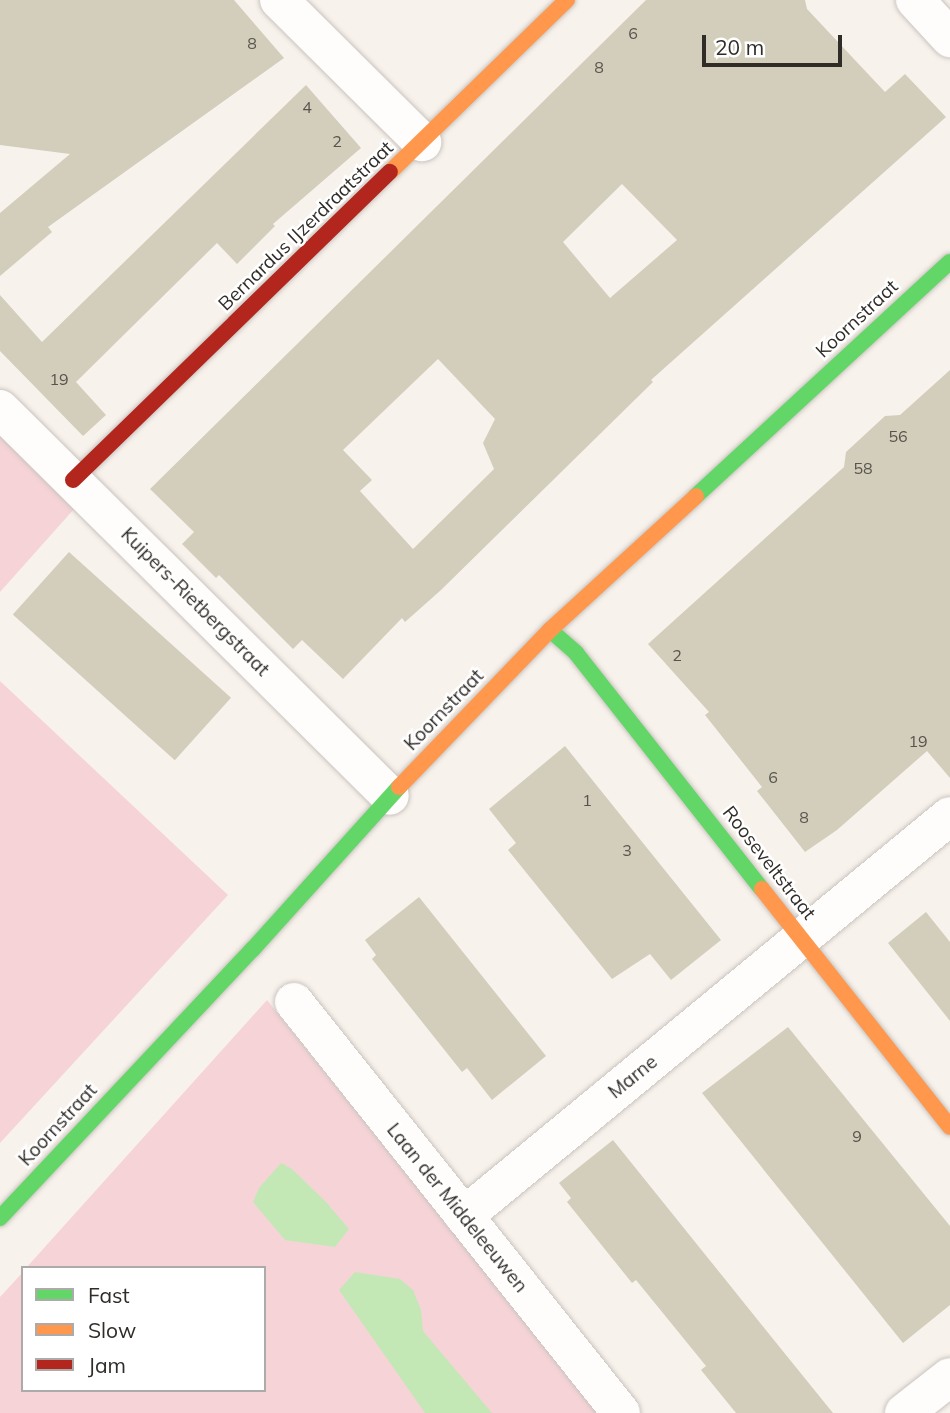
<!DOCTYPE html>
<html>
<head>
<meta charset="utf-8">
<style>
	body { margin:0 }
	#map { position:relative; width:950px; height:1413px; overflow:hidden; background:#f8f2ec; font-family:Mulish,sans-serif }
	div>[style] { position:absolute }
	.green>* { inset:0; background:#f6d3d7 }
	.water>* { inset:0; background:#c3e8b6 }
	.building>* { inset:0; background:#d2cebb; transform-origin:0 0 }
	.roads { filter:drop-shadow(0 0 2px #c9c4bf) drop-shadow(0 0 2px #c9c4bf) }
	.street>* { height:38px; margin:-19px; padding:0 19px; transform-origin:19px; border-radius:19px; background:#fefdfc }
	.fast>* { height:16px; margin:-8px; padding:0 8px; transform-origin:8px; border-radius:8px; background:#63d668 }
	.slow>* { height:16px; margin:-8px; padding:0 8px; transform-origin:8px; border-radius:8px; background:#ff974d }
	.jam>* { height:16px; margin:-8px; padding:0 8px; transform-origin:8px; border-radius:8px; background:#b3261e }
	span { translate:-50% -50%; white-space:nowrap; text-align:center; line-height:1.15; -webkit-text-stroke:5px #fff; paint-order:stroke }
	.number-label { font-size:16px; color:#58544d }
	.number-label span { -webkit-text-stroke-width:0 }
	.street-label { font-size:19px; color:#302c28 }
	.legend { position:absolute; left:21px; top:1266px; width:245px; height:126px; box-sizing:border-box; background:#fff; border:2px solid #acaba9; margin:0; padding:9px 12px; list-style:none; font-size:21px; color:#302c28 }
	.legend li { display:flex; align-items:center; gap:14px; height:35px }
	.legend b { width:35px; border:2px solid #acaba9 }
	.scale { position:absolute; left:702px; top:35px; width:140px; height:32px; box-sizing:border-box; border:4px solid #302c28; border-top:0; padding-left:9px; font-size:21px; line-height:24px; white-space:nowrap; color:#302c28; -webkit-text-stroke:5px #fff; paint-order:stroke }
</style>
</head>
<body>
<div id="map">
	<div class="green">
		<i style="clip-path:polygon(0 433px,74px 509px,0 592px)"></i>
		<i style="clip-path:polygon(0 681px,228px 895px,0 1143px)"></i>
		<i style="clip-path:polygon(267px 1000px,598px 1413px,0 1413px,0 1297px,23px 1272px,23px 1390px,264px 1390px,264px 1268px,26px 1268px)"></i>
	</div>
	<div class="water">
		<i style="clip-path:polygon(281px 1163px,292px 1169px,326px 1202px,349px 1229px,335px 1247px,285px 1240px,253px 1202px,259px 1188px)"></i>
		<i style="clip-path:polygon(355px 1272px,400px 1279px,413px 1290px,421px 1310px,423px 1331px,492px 1413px,425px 1413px,339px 1290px)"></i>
	</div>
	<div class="building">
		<i style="clip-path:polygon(0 0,234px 0,284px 58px,48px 227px,52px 232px,0 276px,0 213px,70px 154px,0 145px)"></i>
		<i style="clip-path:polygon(evenodd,646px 0,805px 0,807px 9px,885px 92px,905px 74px,946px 117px,651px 380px,653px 382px,441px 590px,405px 622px,402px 618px,343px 679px,302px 640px,293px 649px,219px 575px,216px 578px,182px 544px,194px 532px,150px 489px,646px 0,622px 184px,677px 240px,610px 298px,563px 242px,622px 184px,646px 0,438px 359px,495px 419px,483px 443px,494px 469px,413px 549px,360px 491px,372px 480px,343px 450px,438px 359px)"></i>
		<i style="clip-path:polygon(306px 85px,361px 148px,273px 224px,275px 226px,237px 264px,217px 243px,76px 382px,106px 415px,83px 436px,0 351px,0 295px,42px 342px)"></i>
		<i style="clip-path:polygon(950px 370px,950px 778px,927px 751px,837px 830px,805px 852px,757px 791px,762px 787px,705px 715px,709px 712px,648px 644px,844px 467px,846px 452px,885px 416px,900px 415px)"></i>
		<i style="left:69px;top:552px;width:218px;height:84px;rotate:42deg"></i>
		<i style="clip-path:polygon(565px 746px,721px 940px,671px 980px,650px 954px,612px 979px,508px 850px,516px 843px,489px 809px)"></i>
		<i style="clip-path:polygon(419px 897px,546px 1056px,492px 1100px,467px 1068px,462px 1072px,372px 959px,376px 955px,365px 940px)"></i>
		<i style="clip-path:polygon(926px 912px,950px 942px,950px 1021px,888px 943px)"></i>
		<i style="clip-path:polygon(788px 1027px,950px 1226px,950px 1305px,903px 1343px,702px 1093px)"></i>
		<i style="clip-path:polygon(613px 1140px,786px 1355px,833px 1413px,736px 1413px,701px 1370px,706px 1366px,636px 1280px,632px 1283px,567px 1202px,571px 1198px,559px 1183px)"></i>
	</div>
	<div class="roads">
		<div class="street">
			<i style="left:279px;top:0;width:202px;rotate:44.8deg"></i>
			<i style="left:915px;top:0;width:52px;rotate:47.4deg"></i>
			<i style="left:0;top:409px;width:549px;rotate:44.78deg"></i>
			<i style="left:294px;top:1002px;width:525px;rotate:51.49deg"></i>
			<i style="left:464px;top:1216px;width:629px;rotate:-39.46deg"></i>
			<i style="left:904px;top:1413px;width:58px;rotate:-38deg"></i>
		</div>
		<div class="fast">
			<i style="left:696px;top:496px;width:345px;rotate:-42.7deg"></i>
			<i style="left:550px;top:630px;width:35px;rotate:41deg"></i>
			<i style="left:576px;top:653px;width:300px;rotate:51.8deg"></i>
			<i style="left:0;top:1218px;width:369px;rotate:-46.8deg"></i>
			<i style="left:253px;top:949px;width:218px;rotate:-48deg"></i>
		</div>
		<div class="slow">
			<i style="left:390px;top:172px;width:247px;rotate:-44.2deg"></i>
			<i style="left:399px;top:787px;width:218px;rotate:-46.1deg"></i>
			<i style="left:550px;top:630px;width:198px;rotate:-42.5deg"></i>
			<i style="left:762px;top:889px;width:303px;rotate:51.7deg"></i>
		</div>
		<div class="jam">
			<i style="left:73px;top:480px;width:442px;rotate:-44.2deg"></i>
		</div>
	</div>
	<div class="number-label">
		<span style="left:633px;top:33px">6</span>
		<span style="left:252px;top:43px">8</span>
		<span style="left:599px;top:67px">8</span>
		<span style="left:307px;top:107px">4</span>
		<span style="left:337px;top:141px">2</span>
		<span style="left:59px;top:379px">19</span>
		<span style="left:898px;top:436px">56</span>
		<span style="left:863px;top:468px">58</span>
		<span style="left:677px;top:655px">2</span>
		<span style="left:918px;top:741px">19</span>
		<span style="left:773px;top:777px">6</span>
		<span style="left:587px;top:800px">1</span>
		<span style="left:804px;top:817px">8</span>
		<span style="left:627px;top:850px">3</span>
		<span style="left:857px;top:1136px">9</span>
	</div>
	<div class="street-label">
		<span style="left:306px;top:226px;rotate:-44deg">Bernardus IJzerdraatstraat</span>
		<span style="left:857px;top:319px;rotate:-43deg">Koornstraat</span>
		<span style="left:195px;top:602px;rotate:45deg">Kuipers-Rietbergstraat</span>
		<span style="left:444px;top:710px;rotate:-46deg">Koornstraat</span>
		<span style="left:769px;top:863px;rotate:52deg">Rooseveltstraat</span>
		<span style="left:633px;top:1077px;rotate:-39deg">Marne</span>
		<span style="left:58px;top:1125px;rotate:-47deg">Koornstraat</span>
		<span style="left:457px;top:1208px;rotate:51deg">Laan der Middeleeuwen</span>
	</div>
	<ul class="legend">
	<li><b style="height:9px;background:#63d668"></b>Fast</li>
	<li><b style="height:9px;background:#ff974d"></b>Slow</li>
	<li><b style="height:9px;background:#b3261e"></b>Jam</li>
	</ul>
	<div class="scale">20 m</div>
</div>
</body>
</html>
